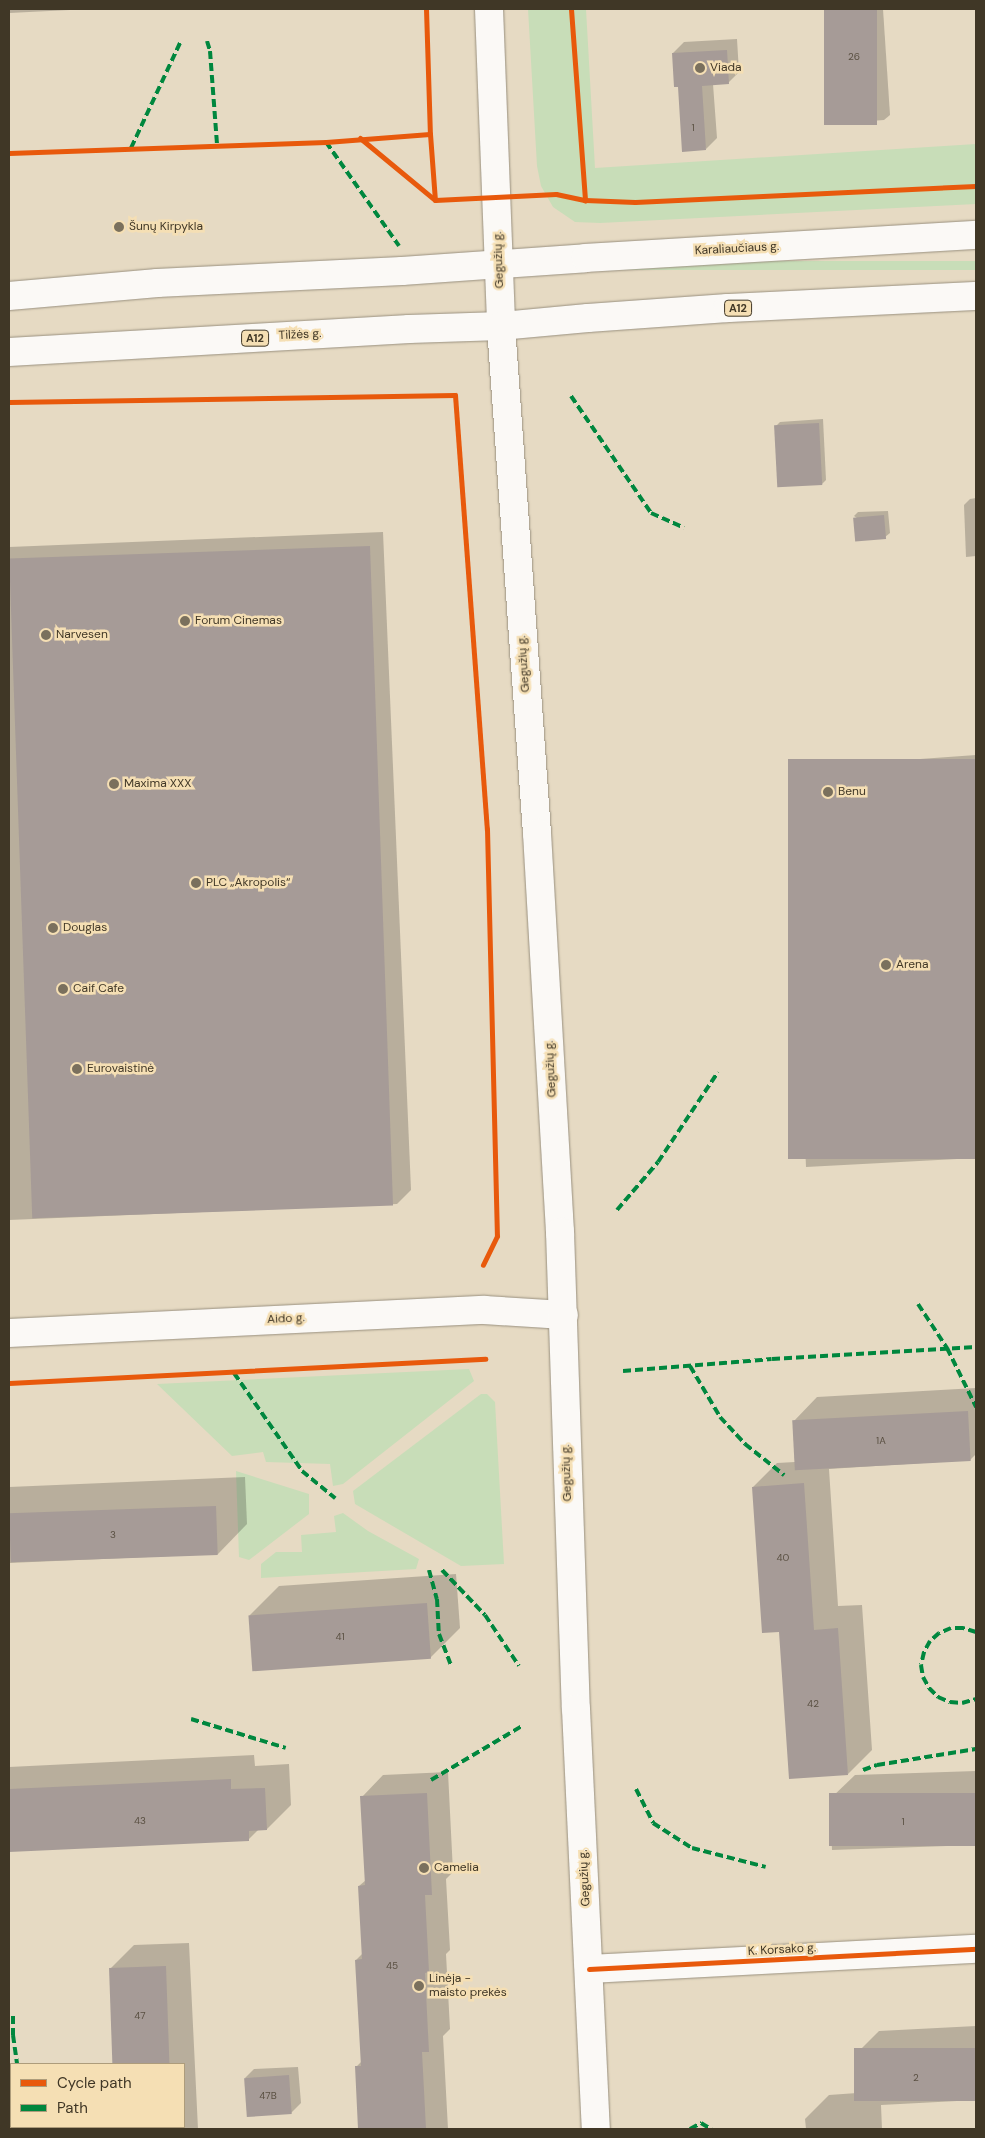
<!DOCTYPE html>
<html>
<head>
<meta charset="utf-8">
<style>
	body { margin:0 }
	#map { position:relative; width:985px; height:2138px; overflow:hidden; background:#e6dac3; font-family:"DM Sans",sans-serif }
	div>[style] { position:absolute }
	.green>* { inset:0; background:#c8ddb8; transform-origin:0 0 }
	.shadow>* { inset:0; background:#0003 }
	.building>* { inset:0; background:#a69b97; transform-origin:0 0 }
	.roads { filter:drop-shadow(0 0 1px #99907f) drop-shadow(0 0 1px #99907f) }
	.minor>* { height:28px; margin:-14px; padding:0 14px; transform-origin:14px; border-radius:14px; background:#fbf9f6 }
	.major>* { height:28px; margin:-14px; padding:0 14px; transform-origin:14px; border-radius:14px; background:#fbf9f6 }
	.highway>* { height:28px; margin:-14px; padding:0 14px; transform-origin:14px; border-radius:14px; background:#fbf9f6 }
	.quiet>* { height:4px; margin-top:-2px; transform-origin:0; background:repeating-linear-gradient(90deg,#00873e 0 8px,transparent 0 12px) }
	.cycleway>* { height:5px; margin:-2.5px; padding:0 2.5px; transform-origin:2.5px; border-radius:2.5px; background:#e8590c }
	.dots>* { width:14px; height:14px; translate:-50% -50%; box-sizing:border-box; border:2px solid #f5dfb4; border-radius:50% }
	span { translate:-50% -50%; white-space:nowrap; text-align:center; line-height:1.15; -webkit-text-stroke:5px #f5dfb4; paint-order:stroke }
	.number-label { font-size:10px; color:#5a5042 }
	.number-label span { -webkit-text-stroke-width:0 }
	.shield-label span { padding:1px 4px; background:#f5dfb4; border:1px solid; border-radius:4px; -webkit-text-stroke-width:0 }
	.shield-label { font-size:11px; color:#403726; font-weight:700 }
	.poi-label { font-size:12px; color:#403726 }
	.left { translate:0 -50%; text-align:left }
	.street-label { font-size:12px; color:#403726 }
	.frame { position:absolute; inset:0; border:10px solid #403726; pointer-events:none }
	.legend { position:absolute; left:10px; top:2063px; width:175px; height:65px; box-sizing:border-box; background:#f5dfb4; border:1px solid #ad9c7b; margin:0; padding:6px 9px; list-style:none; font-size:15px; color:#403726 }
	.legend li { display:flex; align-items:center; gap:10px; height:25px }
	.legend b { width:25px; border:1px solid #ad9c7b }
</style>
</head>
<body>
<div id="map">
	<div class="green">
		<i style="clip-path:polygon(528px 9px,586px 9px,595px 168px,976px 144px,976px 204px,600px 223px,575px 222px,553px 207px,541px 186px,537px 166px)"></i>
		<i style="left:976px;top:261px;width:9px;height:374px;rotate:90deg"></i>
		<i style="clip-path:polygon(469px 1369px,474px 1381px,343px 1484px,333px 1486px,330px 1464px,266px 1462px,263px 1452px,232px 1456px,157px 1384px)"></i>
		<i style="clip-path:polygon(481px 1394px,487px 1394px,495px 1402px,504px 1564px,461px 1566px,355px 1504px,353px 1491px)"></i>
		<i style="clip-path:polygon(236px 1471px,309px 1494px,309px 1514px,249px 1560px,239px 1557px)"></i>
		<i style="clip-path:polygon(343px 1513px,368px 1531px,419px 1559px,416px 1569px,261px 1578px,261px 1564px,276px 1552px,302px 1552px,301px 1535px,336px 1532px,334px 1516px)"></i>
	</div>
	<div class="shadow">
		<i style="clip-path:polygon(9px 9px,90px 9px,9px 13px)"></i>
		<i style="clip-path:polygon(825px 9px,883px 9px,890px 115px,884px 120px,832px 124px)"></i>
		<i style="clip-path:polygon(737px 39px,739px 72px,728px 83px,713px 84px,717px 138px,706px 149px,679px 86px,673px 53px,684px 42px)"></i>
		<i style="clip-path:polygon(823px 419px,826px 480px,822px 484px,776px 426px,780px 422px)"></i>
		<i style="clip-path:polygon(976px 498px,976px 556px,966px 557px,964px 505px,970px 499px)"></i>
		<i style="clip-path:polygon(888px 511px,890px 533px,885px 537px,854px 516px,858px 512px)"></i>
		<i style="clip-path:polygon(383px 532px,411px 1190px,397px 1204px,9px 1220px,9px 547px)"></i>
		<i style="clip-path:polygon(976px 755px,976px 1158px,806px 1167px,789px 772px,794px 768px)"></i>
		<i style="clip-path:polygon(976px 1388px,976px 1454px,970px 1460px,829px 1469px,838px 1606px,862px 1605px,872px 1750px,848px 1774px,780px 1631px,753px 1487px,777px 1463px,795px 1462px,793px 1422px,817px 1397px)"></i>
		<i style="clip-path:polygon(245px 1477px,247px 1524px,218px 1554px,9px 1563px,9px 1487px)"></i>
		<i style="clip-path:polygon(456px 1574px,460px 1628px,430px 1658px,249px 1616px,279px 1586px)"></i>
		<i style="clip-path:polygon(254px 1755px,255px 1766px,289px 1764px,291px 1805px,267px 1829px,259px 1829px,248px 1840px,9px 1850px,9px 1767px)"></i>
		<i style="clip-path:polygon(976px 1771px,976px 1845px,832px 1850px,830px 1799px,855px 1775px)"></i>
		<i style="clip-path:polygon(448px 1772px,453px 1872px,446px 1879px,450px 1950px,446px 1954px,450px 2029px,443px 2036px,448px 2129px,359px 2129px,356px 2067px,362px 2061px,356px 1960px,363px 1953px,359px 1886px,366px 1880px,362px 1797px,383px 1775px)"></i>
		<i style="clip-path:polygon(189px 1943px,198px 2129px,118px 2129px,117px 2127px,184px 2127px,184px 2064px,115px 2064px,110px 1969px,134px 1945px)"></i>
		<i style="clip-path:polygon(976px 2026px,976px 2100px,881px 2105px,882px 2129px,806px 2129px,805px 2119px,829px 2095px,857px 2093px,855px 2055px,879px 2031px)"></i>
		<i style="clip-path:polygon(298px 2067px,301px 2103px,291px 2113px,245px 2078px,254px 2069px)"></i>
	</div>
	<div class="building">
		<i style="left:824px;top:9px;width:53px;height:116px"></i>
		<i style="clip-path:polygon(727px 50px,729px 84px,702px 86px,706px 150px,682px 152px,678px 87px,674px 87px,672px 53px)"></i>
		<i style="left:819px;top:423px;width:62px;height:45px;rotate:87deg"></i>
		<i style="left:884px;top:515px;width:24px;height:31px;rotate:85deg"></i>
		<i style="left:370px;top:546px;width:660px;height:361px;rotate:88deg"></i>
		<i style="left:976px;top:759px;width:400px;height:188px;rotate:90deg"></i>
		<i style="left:968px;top:1411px;width:50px;height:176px;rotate:87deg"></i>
		<i style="clip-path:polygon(804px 1483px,814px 1630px,838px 1628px,848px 1775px,789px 1779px,779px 1632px,762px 1633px,752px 1487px)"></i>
		<i style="left:216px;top:1506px;width:49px;height:207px;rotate:88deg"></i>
		<i style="left:427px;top:1603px;width:56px;height:179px;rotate:86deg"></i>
		<i style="clip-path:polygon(231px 1779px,231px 1789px,265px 1788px,267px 1830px,249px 1831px,249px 1841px,9px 1852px,9px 1789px)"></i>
		<i style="clip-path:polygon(427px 1793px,432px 1895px,425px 1895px,429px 1972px,425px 1973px,429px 2052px,422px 2052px,426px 2129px,358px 2129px,355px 2066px,361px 2066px,355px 1960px,362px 1959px,358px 1886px,365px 1885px,360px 1796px)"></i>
		<i style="left:976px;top:1793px;width:53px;height:147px;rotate:90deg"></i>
		<i style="left:166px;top:1966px;width:98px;height:57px;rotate:88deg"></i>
		<i style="left:976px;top:2048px;width:53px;height:122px;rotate:90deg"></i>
		<i style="left:289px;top:2075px;width:39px;height:45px;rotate:86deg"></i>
	</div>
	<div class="roads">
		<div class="minor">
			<i style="left:9px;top:1333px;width:476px;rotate:-2.8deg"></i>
			<i style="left:484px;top:1310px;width:80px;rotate:3.6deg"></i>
			<i style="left:589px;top:1969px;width:388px;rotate:-3deg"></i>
		</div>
		<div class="major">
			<i style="left:489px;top:9px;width:317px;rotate:87.8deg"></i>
			<i style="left:501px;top:326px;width:508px;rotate:85.94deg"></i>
			<i style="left:537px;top:833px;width:400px;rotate:86.7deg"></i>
			<i style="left:560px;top:1232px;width:477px;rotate:88.1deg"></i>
			<i style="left:576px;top:1709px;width:420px;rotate:87.3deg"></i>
		</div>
		<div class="highway">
			<i style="left:9px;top:296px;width:149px;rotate:-5deg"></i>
			<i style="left:157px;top:283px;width:245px;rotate:-2.8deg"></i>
			<i style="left:402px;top:271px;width:184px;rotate:-4deg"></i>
			<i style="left:586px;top:258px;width:391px;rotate:-3.4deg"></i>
			<i style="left:9px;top:352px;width:401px;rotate:-3.3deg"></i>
			<i style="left:409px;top:329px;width:92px;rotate:-1.9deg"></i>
			<i style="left:501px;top:326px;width:87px;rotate:-5.3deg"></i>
			<i style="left:588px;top:318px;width:140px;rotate:-4.1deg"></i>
			<i style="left:728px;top:308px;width:248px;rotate:-2.8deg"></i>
		</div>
	</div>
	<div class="quiet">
		<i style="left:207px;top:41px;width:10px;rotate:73deg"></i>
		<i style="left:210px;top:51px;width:94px;rotate:85.7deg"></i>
		<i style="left:326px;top:142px;width:127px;rotate:54.9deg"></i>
		<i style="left:131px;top:148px;width:116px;rotate:-65deg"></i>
		<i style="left:571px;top:396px;width:142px;rotate:55.6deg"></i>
		<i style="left:651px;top:513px;width:36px;rotate:24deg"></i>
		<i style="left:617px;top:1210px;width:63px;rotate:-49.5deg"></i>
		<i style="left:658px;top:1162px;width:108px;rotate:-56.3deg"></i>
		<i style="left:918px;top:1304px;width:53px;rotate:56.6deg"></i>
		<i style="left:947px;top:1348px;width:66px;rotate:63.8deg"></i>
		<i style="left:690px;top:1366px;width:59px;rotate:59.5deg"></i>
		<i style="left:720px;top:1417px;width:37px;rotate:47deg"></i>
		<i style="left:745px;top:1444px;width:50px;rotate:38.5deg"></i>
		<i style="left:623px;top:1371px;width:149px;rotate:-4.6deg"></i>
		<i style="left:772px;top:1359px;width:204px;rotate:-3.4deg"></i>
		<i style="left:234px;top:1373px;width:119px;rotate:55.2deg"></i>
		<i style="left:302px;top:1471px;width:43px;rotate:39.3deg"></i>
		<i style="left:429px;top:1570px;width:30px;rotate:75deg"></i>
		<i style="left:437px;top:1599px;width:35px;rotate:87deg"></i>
		<i style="left:439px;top:1634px;width:34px;rotate:69deg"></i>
		<i style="left:442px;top:1570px;width:62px;rotate:46.3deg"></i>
		<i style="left:485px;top:1615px;width:61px;rotate:56.3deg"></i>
		<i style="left:976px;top:1632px;width:14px;rotate:-163deg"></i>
		<i style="left:963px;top:1628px;width:12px;rotate:180deg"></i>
		<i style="left:951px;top:1628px;width:13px;rotate:157deg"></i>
		<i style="left:939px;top:1633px;width:12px;rotate:138deg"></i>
		<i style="left:930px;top:1641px;width:13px;rotate:119deg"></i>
		<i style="left:924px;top:1652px;width:13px;rotate:103deg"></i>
		<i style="left:921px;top:1665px;width:12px;rotate:81deg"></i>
		<i style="left:923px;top:1677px;width:13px;rotate:61deg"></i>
		<i style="left:929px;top:1688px;width:13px;rotate:45deg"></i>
		<i style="left:938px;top:1697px;width:13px;rotate:23deg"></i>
		<i style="left:950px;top:1702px;width:12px;rotate:5deg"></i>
		<i style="left:962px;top:1703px;width:15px;rotate:-16deg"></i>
		<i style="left:191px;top:1719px;width:99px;rotate:17deg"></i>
		<i style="left:863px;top:1770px;width:15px;rotate:-20deg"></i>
		<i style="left:877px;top:1765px;width:100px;rotate:-9.2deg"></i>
		<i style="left:431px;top:1780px;width:106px;rotate:-30.7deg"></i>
		<i style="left:636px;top:1789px;width:38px;rotate:63deg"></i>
		<i style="left:653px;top:1823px;width:46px;rotate:32.7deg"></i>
		<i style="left:692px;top:1848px;width:76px;rotate:14.4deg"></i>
		<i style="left:13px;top:2016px;width:19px;rotate:90deg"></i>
		<i style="left:13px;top:2035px;width:29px;rotate:82deg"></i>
		<i style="left:23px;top:2127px;width:2px;rotate:63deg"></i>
		<i style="left:690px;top:2129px;width:13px;rotate:-29deg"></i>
		<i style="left:701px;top:2123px;width:12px;rotate:31deg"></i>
	</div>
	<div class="cycleway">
		<i style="left:426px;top:9px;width:125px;rotate:88.2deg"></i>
		<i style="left:430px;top:134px;width:66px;rotate:85.7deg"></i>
		<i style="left:571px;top:9px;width:192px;rotate:85.8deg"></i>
		<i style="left:360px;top:138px;width:97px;rotate:39.6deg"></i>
		<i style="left:435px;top:200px;width:121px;rotate:-2.8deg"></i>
		<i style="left:556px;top:194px;width:30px;rotate:12deg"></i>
		<i style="left:585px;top:200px;width:50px;rotate:2.3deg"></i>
		<i style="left:635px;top:202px;width:341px;rotate:-2.7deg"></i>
		<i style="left:9px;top:153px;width:317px;rotate:-2deg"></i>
		<i style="left:326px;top:142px;width:104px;rotate:-4.4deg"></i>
		<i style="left:9px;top:402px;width:446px;rotate:-0.9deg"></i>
		<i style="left:455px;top:395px;width:435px;rotate:85.8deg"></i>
		<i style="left:487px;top:829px;width:407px;rotate:88.6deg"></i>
		<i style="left:497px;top:1236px;width:32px;rotate:116deg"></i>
		<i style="left:9px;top:1383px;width:477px;rotate:-2.9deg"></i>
		<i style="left:589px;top:1969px;width:388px;rotate:-3deg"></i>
	</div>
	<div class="dots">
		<i style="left:700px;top:68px;background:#7a705d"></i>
		<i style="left:119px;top:227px;background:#7a705d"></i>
		<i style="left:185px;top:621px;background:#7a705d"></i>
		<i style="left:46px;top:635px;background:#7a705d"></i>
		<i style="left:114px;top:784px;background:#7a705d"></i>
		<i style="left:828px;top:792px;background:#7a705d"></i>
		<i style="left:196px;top:883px;background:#7a705d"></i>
		<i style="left:53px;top:928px;background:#7a705d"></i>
		<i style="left:886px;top:965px;background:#7a705d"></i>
		<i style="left:63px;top:989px;background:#7a705d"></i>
		<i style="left:77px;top:1069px;background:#7a705d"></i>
		<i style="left:424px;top:1868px;background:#7a705d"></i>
		<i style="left:419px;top:1986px;background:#7a705d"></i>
	</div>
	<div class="number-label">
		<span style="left:854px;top:57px">26</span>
		<span style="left:693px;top:128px">1</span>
		<span style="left:881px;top:1441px">1A</span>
		<span style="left:113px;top:1535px">3</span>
		<span style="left:783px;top:1558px">40</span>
		<span style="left:340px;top:1637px">41</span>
		<span style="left:813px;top:1704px">42</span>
		<span style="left:140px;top:1821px">43</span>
		<span style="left:903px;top:1822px">1</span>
		<span style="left:392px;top:1966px">45</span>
		<span style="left:140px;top:2016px">47</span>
		<span style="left:916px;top:2078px">2</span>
		<span style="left:268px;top:2096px">47B</span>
	</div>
	<div class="shield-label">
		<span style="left:738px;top:308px">A12</span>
		<span style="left:255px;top:338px">A12</span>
	</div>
	<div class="poi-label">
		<span class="left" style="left:710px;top:68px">Viada</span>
		<span class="left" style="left:129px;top:227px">Šunų Kirpykla</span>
		<span class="left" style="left:195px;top:621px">Forum Cinemas</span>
		<span class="left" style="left:56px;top:635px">Narvesen</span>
		<span class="left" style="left:124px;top:784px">Maxima XXX</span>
		<span class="left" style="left:838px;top:792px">Benu</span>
		<span class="left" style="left:206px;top:883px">PLC „Akropolis“</span>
		<span class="left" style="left:63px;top:928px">Douglas</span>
		<span class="left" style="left:896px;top:965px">Arena</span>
		<span class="left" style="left:73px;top:989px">Caif Cafe</span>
		<span class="left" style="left:87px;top:1069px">Eurovaistinė</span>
		<span class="left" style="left:434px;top:1868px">Camelia</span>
		<span class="left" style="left:429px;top:1986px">Linėja -<br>maisto prekės</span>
	</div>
	<div class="street-label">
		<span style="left:737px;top:249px;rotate:-3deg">Karaliaučiaus g.</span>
		<span style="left:499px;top:260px;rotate:-92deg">Gegužių g.</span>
		<span style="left:300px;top:335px;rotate:-3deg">Tilžės g.</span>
		<span style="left:524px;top:664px;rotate:-94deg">Gegužių g.</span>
		<span style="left:551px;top:1069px;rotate:-93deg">Gegužių g.</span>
		<span style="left:286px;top:1319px;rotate:-3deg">Aido g.</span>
		<span style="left:567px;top:1473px;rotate:-92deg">Gegužių g.</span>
		<span style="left:585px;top:1878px;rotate:-93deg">Gegužių g.</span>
		<span style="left:782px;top:1950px;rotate:-3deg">K. Korsako g.</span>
	</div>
	<div class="frame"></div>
	<ul class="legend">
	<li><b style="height:6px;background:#e8590c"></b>Cycle path</li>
	<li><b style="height:6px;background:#00873e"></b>Path</li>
	</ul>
</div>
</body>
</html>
